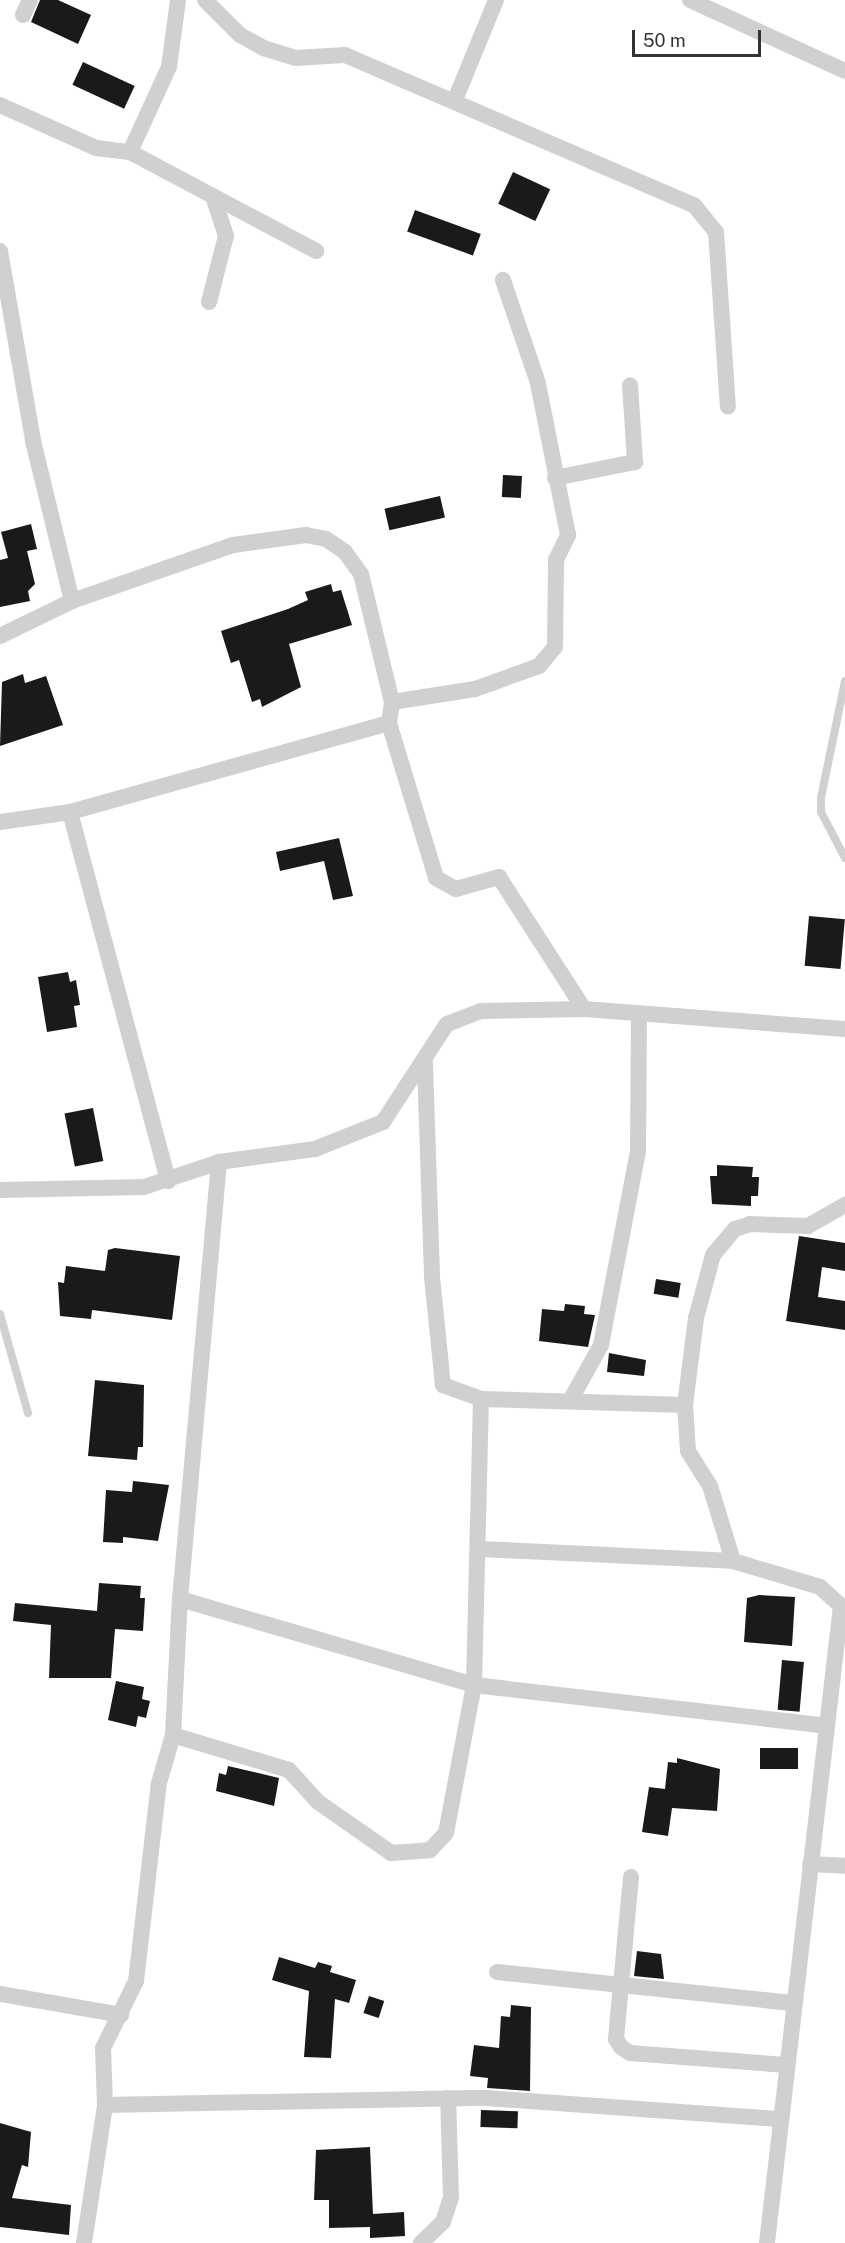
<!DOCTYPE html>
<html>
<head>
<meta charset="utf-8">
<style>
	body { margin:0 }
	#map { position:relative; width:845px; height:2243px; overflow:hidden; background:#fff; font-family:"Public Sans",sans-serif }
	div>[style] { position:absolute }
	.building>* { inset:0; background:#1a1a1a; transform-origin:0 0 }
	.service>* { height:8px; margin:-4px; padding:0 4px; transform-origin:4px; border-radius:4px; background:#d0d0d0 }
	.minor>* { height:16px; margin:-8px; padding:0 8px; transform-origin:8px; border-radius:8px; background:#d0d0d0 }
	span { translate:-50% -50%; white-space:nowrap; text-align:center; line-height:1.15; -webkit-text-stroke:6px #fff; paint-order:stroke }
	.scale { position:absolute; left:632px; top:30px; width:129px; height:27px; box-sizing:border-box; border:3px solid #333; border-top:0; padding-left:8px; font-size:18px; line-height:21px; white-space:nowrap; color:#333; -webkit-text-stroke:4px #fff; paint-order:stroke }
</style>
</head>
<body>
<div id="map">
	<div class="building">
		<i style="clip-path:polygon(40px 0,58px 0,91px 15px,78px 44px,31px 22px)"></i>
		<i style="left:83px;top:62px;width:57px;height:25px;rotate:25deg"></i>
		<i style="left:513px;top:172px;width:41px;height:35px;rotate:25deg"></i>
		<i style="left:415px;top:210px;width:70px;height:23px;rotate:20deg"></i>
		<i style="left:503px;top:475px;width:19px;height:22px;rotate:3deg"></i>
		<i style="left:440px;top:496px;width:22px;height:57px;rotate:77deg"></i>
		<i style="clip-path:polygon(31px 524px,37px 549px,27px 551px,35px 584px,28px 591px,30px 601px,0 607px,0 560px,8px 558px,1px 532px)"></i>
		<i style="clip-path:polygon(331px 584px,333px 592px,341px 590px,352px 625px,289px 644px,301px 687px,262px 707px,260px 699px,252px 702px,239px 660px,231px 663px,221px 631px,288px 609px,308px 600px,305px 592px)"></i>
		<i style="clip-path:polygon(23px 674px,25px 683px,46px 676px,63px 725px,0 746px,2px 682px)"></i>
		<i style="clip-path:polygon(339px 838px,353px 896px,333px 900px,324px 861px,280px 871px,276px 852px)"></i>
		<i style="left:809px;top:916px;width:36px;height:50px;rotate:5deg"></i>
		<i style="clip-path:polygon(68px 972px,70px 982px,76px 980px,80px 1005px,74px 1006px,77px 1027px,47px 1032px,38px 977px)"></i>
		<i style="left:93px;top:1108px;width:54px;height:29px;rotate:79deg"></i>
		<i style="clip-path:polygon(717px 1165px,753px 1167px,752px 1177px,759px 1177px,758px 1196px,751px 1196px,751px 1206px,712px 1204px,710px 1176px,717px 1176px)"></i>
		<i style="clip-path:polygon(799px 1236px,845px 1243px,845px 1271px,822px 1267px,818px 1297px,845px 1301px,845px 1330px,786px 1321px)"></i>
		<i style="clip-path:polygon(115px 1248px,180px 1256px,172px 1320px,92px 1310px,91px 1319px,60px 1316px,58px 1282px,64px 1283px,66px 1266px,105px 1271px,108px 1250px)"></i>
		<i style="left:656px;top:1279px;width:25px;height:15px;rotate:9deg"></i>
		<i style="clip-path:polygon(565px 1304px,585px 1306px,584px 1314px,595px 1315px,588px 1347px,539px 1341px,542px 1309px,564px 1311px)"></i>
		<i style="clip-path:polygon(609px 1353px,646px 1360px,644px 1376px,607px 1372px)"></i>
		<i style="clip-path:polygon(95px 1380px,144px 1385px,143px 1447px,138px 1447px,137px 1460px,88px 1456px)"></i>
		<i style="clip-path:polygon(133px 1481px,169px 1485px,158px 1541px,123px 1537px,123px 1543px,103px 1542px,106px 1490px,132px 1492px)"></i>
		<i style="clip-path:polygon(99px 1583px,141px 1586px,140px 1598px,145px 1598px,143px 1631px,115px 1629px,111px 1678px,49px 1678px,51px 1625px,13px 1621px,15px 1603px,97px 1611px)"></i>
		<i style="clip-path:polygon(759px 1595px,795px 1597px,792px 1646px,744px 1642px,747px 1598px)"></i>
		<i style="left:782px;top:1660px;width:22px;height:50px;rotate:5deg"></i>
		<i style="clip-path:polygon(116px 1681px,144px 1687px,142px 1699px,150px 1701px,146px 1718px,138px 1716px,136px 1727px,108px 1720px)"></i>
		<i style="left:760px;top:1748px;width:38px;height:21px"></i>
		<i style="clip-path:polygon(677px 1758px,720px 1769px,717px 1811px,672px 1808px,668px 1836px,642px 1832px,649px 1787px,665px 1789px,668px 1762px,677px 1763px)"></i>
		<i style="clip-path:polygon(228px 1766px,279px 1778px,274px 1806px,216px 1791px,219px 1773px,226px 1775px)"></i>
		<i style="clip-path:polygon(637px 1951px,661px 1954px,664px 1979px,634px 1976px)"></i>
		<i style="clip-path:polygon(279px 1957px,315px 1968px,318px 1962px,332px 1966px,330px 1972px,356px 1980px,349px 2003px,335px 1999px,331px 2058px,304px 2057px,309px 1991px,272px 1980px)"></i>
		<i style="left:369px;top:1996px;width:16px;height:18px;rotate:18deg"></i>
		<i style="clip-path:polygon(511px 2005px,531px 2007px,530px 2091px,487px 2088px,488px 2078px,470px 2076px,474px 2045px,499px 2048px,501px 2016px,510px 2017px)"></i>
		<i style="left:481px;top:2110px;width:37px;height:17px;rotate:2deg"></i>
		<i style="clip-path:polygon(0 2123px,31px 2132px,28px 2167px,22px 2165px,12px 2198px,71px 2205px,69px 2235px,0 2227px)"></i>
		<i style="clip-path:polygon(370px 2147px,373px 2214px,404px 2212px,405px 2236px,370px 2238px,370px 2227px,329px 2228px,329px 2200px,314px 2200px,316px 2150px)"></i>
	</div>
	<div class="service">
		<i style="left:845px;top:681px;width:119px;rotate:101.6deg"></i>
		<i style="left:821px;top:798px;width:14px;rotate:90deg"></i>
		<i style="left:821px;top:812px;width:52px;rotate:62.4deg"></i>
		<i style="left:0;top:1314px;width:103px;rotate:74.2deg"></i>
	</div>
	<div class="minor">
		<i style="left:205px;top:0;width:49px;rotate:45deg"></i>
		<i style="left:240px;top:35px;width:26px;rotate:29deg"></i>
		<i style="left:263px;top:48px;width:34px;rotate:17deg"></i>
		<i style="left:295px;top:58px;width:50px;rotate:-3.4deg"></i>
		<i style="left:345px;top:55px;width:380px;rotate:23.3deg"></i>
		<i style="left:694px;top:205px;width:35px;rotate:51deg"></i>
		<i style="left:716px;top:232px;width:175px;rotate:86.1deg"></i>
		<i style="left:690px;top:0;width:170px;rotate:24.6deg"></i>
		<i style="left:23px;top:15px;width:17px;rotate:-65deg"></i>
		<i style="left:455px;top:100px;width:108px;rotate:-67.7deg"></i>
		<i style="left:0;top:105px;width:105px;rotate:24.1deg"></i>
		<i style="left:96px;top:148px;width:34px;rotate:7deg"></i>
		<i style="left:130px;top:152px;width:211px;rotate:28deg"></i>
		<i style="left:130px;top:152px;width:94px;rotate:-65.4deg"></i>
		<i style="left:169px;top:67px;width:68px;rotate:-82.3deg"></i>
		<i style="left:0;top:251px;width:193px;rotate:80.1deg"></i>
		<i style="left:33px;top:441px;width:165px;rotate:76.3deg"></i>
		<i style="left:209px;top:302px;width:68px;rotate:-75.6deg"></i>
		<i style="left:226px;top:236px;width:39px;rotate:-108deg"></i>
		<i style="left:555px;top:478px;width:82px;rotate:-11.3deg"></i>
		<i style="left:635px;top:462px;width:77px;rotate:-93.7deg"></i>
		<i style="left:0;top:636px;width:80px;rotate:-25.9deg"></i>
		<i style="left:72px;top:601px;width:170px;rotate:-19.2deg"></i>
		<i style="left:233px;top:545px;width:74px;rotate:-7.8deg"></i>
		<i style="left:306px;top:535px;width:20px;rotate:11deg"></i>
		<i style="left:326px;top:539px;width:23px;rotate:34deg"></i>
		<i style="left:345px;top:552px;width:27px;rotate:54deg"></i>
		<i style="left:361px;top:574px;width:132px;rotate:76.4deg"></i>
		<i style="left:392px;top:702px;width:21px;rotate:98deg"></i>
		<i style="left:389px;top:723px;width:331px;rotate:164.4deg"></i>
		<i style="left:70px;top:812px;width:382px;rotate:75.1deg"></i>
		<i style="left:392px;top:702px;width:84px;rotate:-8.9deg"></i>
		<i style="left:475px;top:689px;width:68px;rotate:-19.8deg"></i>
		<i style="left:539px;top:666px;width:25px;rotate:-50deg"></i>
		<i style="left:555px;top:647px;width:87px;rotate:-89.3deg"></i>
		<i style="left:556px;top:560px;width:28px;rotate:-64deg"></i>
		<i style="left:568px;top:535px;width:155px;rotate:-101.2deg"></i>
		<i style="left:538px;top:383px;width:109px;rotate:-108.8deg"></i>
		<i style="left:389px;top:723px;width:162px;rotate:73.1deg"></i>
		<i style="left:436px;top:878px;width:23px;rotate:29deg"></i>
		<i style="left:456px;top:889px;width:45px;rotate:-15.6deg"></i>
		<i style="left:499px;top:877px;width:157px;rotate:57.2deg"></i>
		<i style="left:0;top:822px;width:71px;rotate:-8.1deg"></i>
		<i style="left:425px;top:1064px;width:213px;rotate:88.1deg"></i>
		<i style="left:432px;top:1277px;width:109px;rotate:84.2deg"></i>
		<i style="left:443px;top:1385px;width:40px;rotate:20.2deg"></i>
		<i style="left:481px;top:1399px;width:204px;rotate:1.7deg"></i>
		<i style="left:0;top:1190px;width:144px;rotate:-1.2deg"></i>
		<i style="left:144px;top:1187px;width:79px;rotate:-18.4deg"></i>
		<i style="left:219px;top:1162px;width:97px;rotate:-7.7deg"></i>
		<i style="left:315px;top:1149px;width:73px;rotate:-21.7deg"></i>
		<i style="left:383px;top:1122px;width:117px;rotate:-56.9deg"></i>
		<i style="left:447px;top:1024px;width:36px;rotate:-21deg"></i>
		<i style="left:481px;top:1011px;width:103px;rotate:-1.1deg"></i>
		<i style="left:584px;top:1009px;width:262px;rotate:4.4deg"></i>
		<i style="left:571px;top:1399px;width:62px;rotate:-60.9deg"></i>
		<i style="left:601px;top:1345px;width:197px;rotate:-79.2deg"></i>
		<i style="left:638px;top:1151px;width:137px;rotate:-89.6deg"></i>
		<i style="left:481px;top:1549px;width:252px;rotate:2.7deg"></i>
		<i style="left:733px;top:1561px;width:91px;rotate:16.6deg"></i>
		<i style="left:820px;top:1587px;width:28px;rotate:42deg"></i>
		<i style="left:841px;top:1606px;width:641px;rotate:96.63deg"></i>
		<i style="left:733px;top:1561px;width:78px;rotate:-107deg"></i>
		<i style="left:710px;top:1486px;width:41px;rotate:-122.2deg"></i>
		<i style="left:688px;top:1451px;width:46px;rotate:-93.7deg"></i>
		<i style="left:685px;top:1405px;width:88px;rotate:-82.8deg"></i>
		<i style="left:696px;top:1318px;width:65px;rotate:-74.9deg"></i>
		<i style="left:713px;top:1255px;width:34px;rotate:-50deg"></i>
		<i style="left:735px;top:1229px;width:16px;rotate:-18deg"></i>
		<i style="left:750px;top:1224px;width:58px;rotate:2deg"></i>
		<i style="left:808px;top:1226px;width:43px;rotate:-29.6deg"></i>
		<i style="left:180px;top:1599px;width:306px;rotate:16.3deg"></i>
		<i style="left:474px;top:1685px;width:355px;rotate:6.6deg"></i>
		<i style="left:173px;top:1735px;width:121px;rotate:16.8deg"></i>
		<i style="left:289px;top:1770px;width:43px;rotate:47.8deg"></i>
		<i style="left:318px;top:1802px;width:89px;rotate:34.9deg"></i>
		<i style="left:391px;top:1853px;width:39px;rotate:-4deg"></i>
		<i style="left:430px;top:1850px;width:23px;rotate:-47deg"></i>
		<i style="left:446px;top:1833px;width:151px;rotate:-79.3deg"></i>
		<i style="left:474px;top:1685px;width:286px;rotate:-88.6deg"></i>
		<i style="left:810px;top:1864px;width:35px;rotate:3deg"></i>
		<i style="left:631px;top:1877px;width:163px;rotate:95.3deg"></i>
		<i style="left:616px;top:2039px;width:9px;rotate:58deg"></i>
		<i style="left:621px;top:2047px;width:11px;rotate:34deg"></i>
		<i style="left:630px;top:2053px;width:157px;rotate:4.4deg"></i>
		<i style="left:497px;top:1972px;width:299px;rotate:6deg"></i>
		<i style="left:0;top:1994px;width:123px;rotate:9.8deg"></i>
		<i style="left:105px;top:2105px;width:381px;rotate:-1.1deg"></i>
		<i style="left:486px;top:2098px;width:296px;rotate:4.1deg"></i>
		<i style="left:84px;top:2243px;width:140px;rotate:-81.3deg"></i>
		<i style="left:105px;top:2105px;width:57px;rotate:-92deg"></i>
		<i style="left:103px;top:2048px;width:75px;rotate:-63.8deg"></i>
		<i style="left:136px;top:1981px;width:199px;rotate:-83.4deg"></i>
		<i style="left:159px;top:1783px;width:50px;rotate:-73.7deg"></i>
		<i style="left:173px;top:1735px;width:136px;rotate:-87.1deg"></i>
		<i style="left:180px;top:1599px;width:439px;rotate:-84.9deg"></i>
		<i style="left:421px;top:2243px;width:30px;rotate:-44deg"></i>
		<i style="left:443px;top:2222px;width:26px;rotate:-72deg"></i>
		<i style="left:451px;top:2197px;width:99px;rotate:-91.7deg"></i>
	</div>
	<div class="scale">50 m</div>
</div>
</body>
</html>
